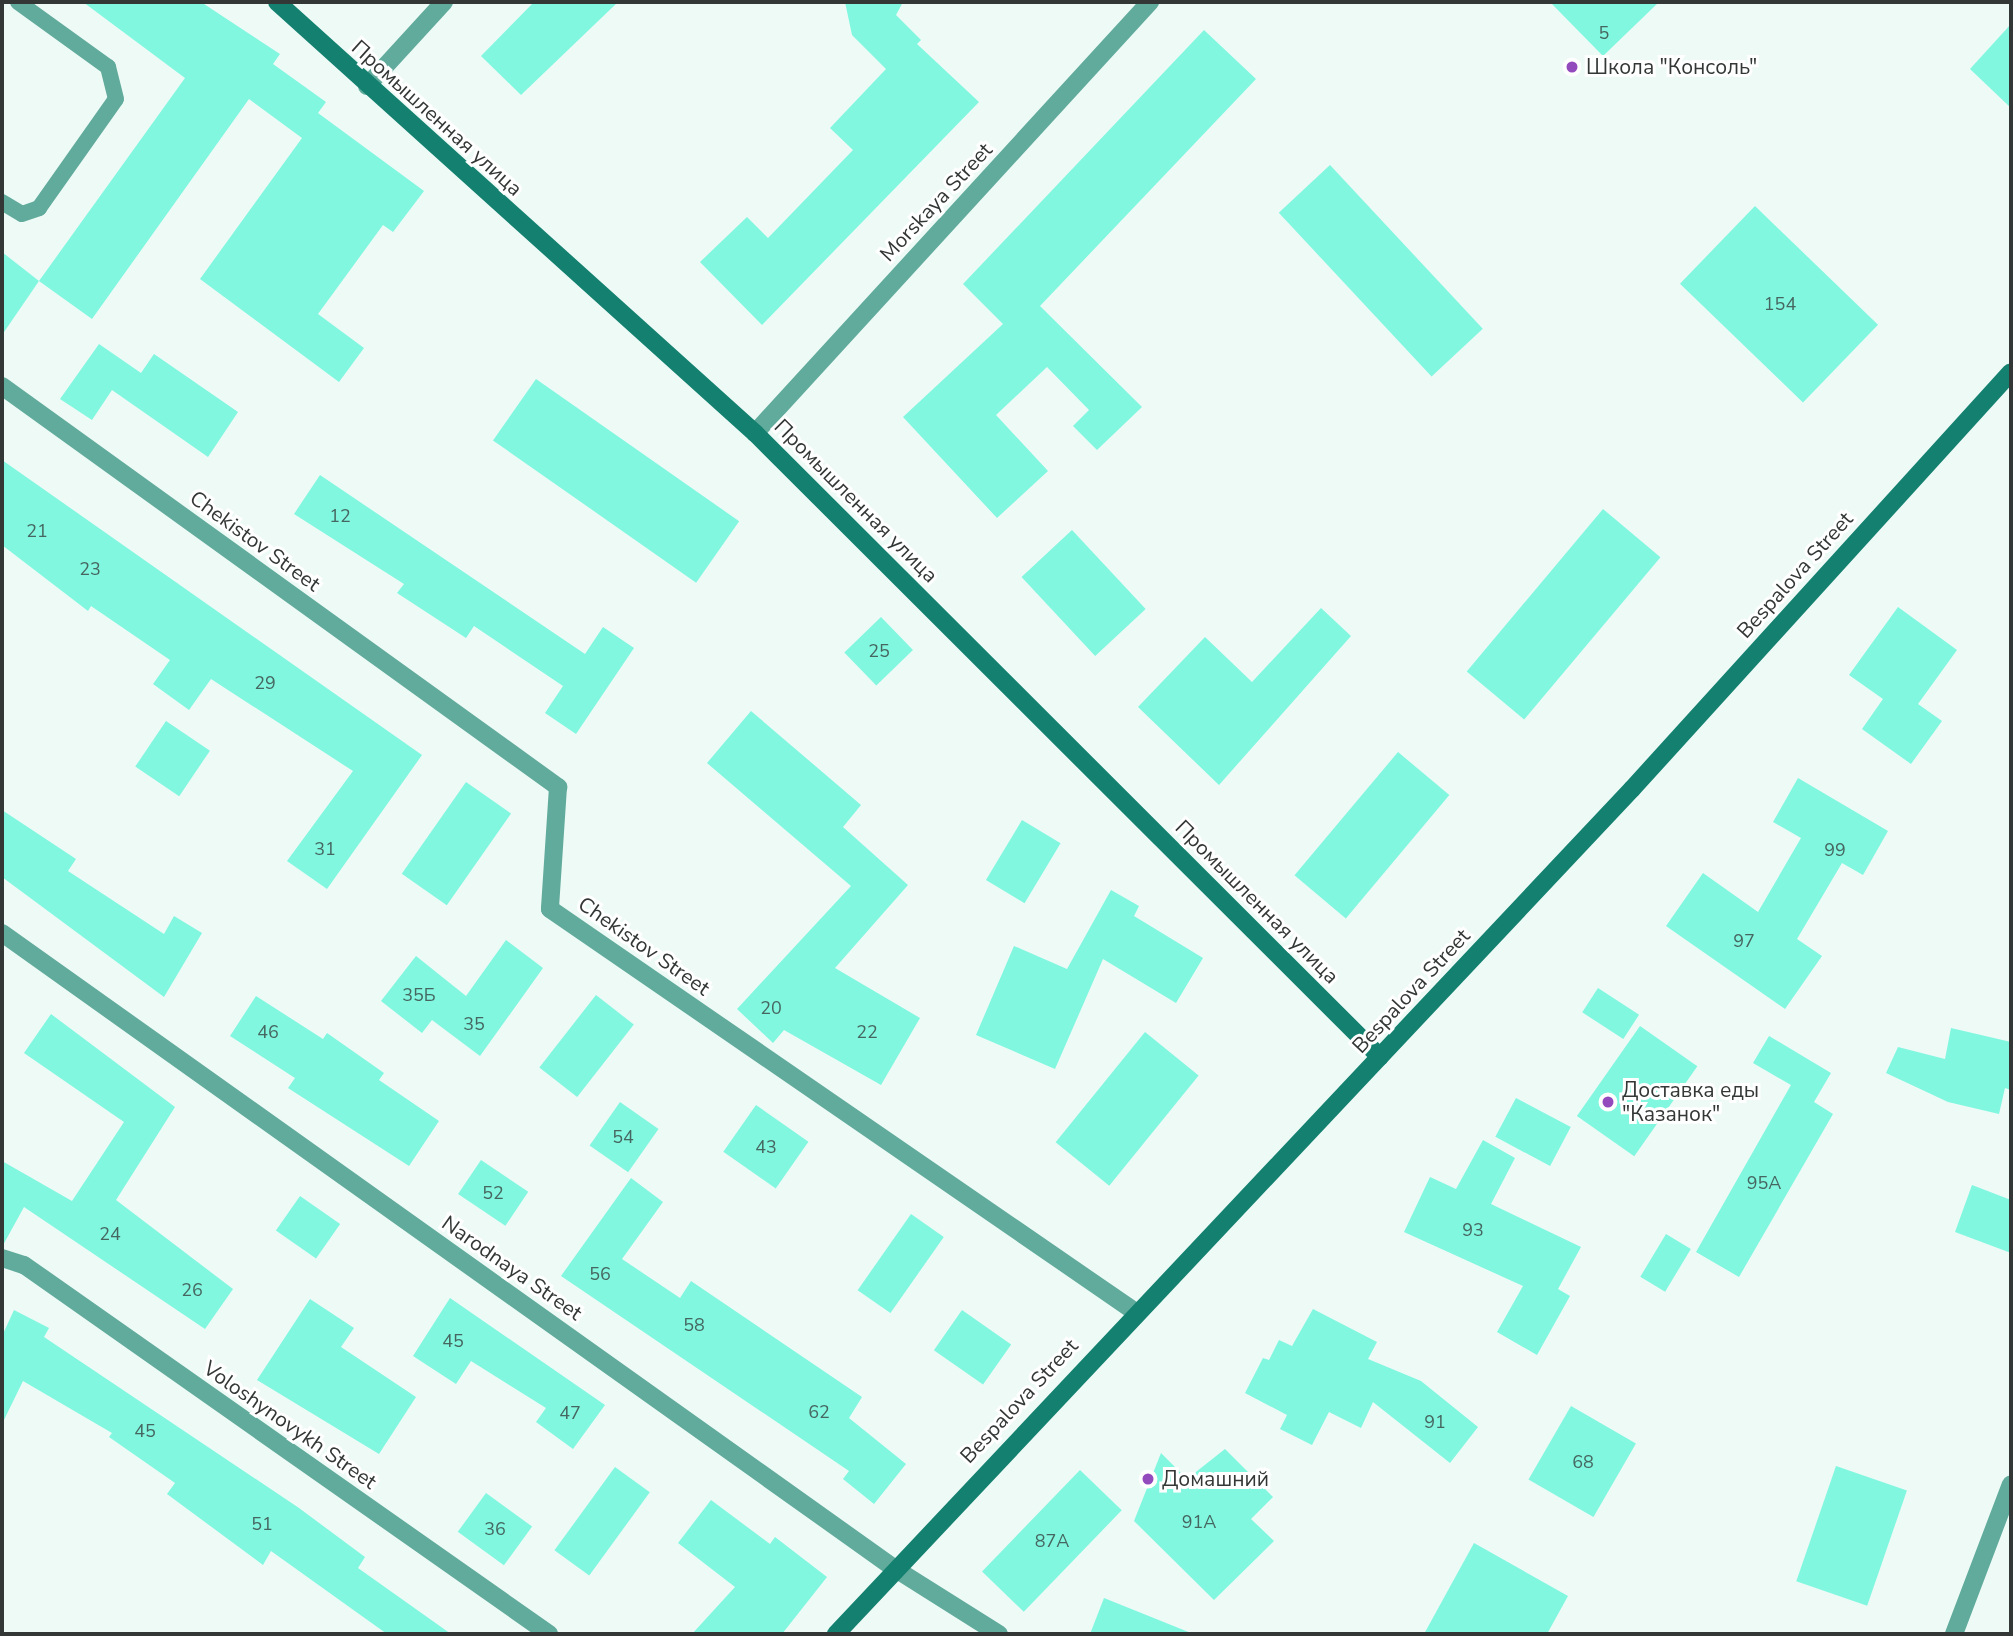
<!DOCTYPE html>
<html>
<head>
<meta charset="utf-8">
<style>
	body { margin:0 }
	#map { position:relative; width:2013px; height:1636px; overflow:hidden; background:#edfaf6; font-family:"Nunito Sans",sans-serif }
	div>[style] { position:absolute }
	.building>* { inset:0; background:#81f7e0; transform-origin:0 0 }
	.lane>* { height:16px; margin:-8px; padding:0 8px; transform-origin:8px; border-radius:8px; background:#61ab9c }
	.street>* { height:18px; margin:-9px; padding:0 9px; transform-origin:9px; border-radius:9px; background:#61ab9c }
	.secondary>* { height:18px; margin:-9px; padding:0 9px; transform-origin:9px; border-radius:9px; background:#148170 }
	.dots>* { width:19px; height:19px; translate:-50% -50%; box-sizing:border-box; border:4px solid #fff; border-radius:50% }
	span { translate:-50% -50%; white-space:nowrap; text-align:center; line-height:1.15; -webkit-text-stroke:6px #fff; paint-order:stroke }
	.number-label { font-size:18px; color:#466760 }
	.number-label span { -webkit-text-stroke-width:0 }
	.poi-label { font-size:21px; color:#333736 }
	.left { translate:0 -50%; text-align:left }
	.street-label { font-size:21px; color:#333736 }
	.frame { position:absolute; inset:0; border:4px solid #333736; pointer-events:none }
</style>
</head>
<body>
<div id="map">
	<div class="building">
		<i style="clip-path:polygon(83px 2px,201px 2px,280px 54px,273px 64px,326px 102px,318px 113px,424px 191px,393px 232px,383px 225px,318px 314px,364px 348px,339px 382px,200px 279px,302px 138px,249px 99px,92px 319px,39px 281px,185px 78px)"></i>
		<i style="clip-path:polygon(534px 2px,618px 2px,521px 95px,481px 56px)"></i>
		<i style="clip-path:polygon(845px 2px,903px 2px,896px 15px,921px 40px,917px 44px,979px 102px,762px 325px,700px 262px,747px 217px,768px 238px,853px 150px,830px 128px,886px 69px,852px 35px)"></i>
		<i style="clip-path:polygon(1550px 2px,1659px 2px,1603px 56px)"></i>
		<i style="clip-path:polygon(2011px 24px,2011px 108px,1970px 69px)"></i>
		<i style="clip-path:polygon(1204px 30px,1256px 79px,1040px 306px,1142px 407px,1097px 450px,1073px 426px,1089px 410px,1047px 367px,996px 415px,1048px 471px,997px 518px,903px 417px,1003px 324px,963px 284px)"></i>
		<i style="left:1330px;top:165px;width:224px;height:70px;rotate:47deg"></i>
		<i style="left:1755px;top:206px;width:171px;height:108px;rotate:44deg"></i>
		<i style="clip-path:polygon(2px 252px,39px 281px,2px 335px)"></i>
		<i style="clip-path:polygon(99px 344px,141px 373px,154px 354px,238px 412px,208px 457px,112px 390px,92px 420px,60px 399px)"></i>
		<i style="left:536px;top:379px;width:248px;height:75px;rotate:35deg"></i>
		<i style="clip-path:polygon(2px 460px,422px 755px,327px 889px,287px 861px,353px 771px,211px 679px,189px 710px,153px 684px,170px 660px,91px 606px,88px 611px,2px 545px)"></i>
		<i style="clip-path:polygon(320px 475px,585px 654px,603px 627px,634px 648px,576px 734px,545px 713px,563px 686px,474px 626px,466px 638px,397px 593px,404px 584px,294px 514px)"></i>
		<i style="left:1603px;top:509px;width:75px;height:212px;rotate:40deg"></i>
		<i style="left:1072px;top:530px;width:108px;height:69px;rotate:47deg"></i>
		<i style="clip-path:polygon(1898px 607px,1957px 650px,1918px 704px,1942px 721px,1911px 764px,1862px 729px,1883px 699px,1849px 675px)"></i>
		<i style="clip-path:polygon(1321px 608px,1351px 636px,1219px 785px,1138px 707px,1205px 637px,1252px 682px)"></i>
		<i style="left:881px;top:617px;width:46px;height:51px;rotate:46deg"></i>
		<i style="clip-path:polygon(751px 711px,861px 805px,843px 827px,908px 885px,835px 968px,920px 1018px,881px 1085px,784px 1030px,773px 1043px,737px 1009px,851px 886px,707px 763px)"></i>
		<i style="left:166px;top:721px;width:53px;height:55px;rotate:34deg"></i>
		<i style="left:1398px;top:752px;width:67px;height:161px;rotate:40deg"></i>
		<i style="clip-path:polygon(1798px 778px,1888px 831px,1863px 875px,1842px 863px,1797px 939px,1822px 956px,1785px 1009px,1666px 926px,1703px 873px,1758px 912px,1801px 838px,1773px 822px)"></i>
		<i style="left:466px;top:782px;width:55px;height:112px;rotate:35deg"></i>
		<i style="clip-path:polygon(2px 810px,76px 859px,68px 871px,164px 934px,174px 916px,202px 933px,164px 997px,2px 877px)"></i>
		<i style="left:1022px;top:820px;width:45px;height:70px;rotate:31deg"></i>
		<i style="clip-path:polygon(1111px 890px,1139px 906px,1134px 916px,1203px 958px,1176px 1003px,1103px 959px,1055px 1069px,976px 1035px,1014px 946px,1067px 969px)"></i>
		<i style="clip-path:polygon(506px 940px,543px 968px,480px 1056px,432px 1020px,422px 1033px,381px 1001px,416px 956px,466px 996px)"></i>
		<i style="left:1598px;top:988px;width:49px;height:29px;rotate:33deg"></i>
		<i style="left:596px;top:995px;width:48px;height:92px;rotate:38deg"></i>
		<i style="clip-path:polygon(256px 996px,323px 1039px,327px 1033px,384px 1073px,379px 1080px,439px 1121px,409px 1166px,288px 1088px,295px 1078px,230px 1036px)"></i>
		<i style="clip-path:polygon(51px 1014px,175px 1107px,116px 1200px,233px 1289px,205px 1329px,24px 1207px,2px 1247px,2px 1161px,72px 1201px,124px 1122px,24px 1053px)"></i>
		<i style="left:1640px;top:1026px;width:70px;height:110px;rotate:35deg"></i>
		<i style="clip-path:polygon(1951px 1028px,2011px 1042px,2011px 1090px,2005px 1088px,1999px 1114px,1948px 1102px,1886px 1073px,1898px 1047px,1945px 1059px)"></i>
		<i style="left:1145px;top:1032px;width:69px;height:142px;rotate:39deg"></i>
		<i style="clip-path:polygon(1769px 1036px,1831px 1073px,1814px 1102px,1833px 1114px,1739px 1277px,1696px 1252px,1791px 1085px,1753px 1063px)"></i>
		<i style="left:1516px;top:1098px;width:62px;height:44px;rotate:28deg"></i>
		<i style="left:620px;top:1102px;width:47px;height:53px;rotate:35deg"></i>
		<i style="left:756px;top:1105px;width:64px;height:57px;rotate:35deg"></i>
		<i style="clip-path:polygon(1483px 1140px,1515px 1158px,1491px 1204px,1581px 1247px,1558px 1289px,1570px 1296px,1537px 1355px,1497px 1332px,1523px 1286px,1404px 1232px,1430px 1177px,1456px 1189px)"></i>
		<i style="left:481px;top:1160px;width:57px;height:41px;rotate:34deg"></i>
		<i style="clip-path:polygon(631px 1178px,663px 1202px,622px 1259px,680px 1298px,691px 1281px,862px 1397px,849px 1418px,906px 1464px,874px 1504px,843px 1479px,849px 1471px,561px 1276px)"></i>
		<i style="clip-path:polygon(1972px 1185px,2011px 1200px,2011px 1253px,1955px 1232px)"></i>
		<i style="left:300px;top:1196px;width:49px;height:42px;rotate:35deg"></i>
		<i style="left:911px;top:1214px;width:40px;height:93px;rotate:35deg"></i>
		<i style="left:1666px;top:1234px;width:29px;height:50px;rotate:31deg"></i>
		<i style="clip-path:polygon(450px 1298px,605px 1405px,573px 1449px,536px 1422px,546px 1408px,471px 1361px,456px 1384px,413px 1356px)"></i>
		<i style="clip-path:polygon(310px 1299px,354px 1328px,341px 1347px,416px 1397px,379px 1454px,257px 1380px)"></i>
		<i style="clip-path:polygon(1313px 1309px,1377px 1342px,1368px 1359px,1421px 1381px,1478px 1427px,1450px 1463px,1373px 1402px,1361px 1428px,1329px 1412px,1312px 1445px,1280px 1429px,1287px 1415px,1245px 1393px,1263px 1358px,1269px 1360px,1279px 1340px,1292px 1346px)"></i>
		<i style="clip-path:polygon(14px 1310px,49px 1328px,44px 1337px,299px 1508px,365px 1557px,358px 1568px,451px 1634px,387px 1634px,271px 1551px,263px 1565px,167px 1494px,175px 1483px,109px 1437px,112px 1433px,23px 1381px,2px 1424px,2px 1336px)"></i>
		<i style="left:962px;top:1310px;width:60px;height:49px;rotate:35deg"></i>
		<i style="left:1571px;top:1406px;width:75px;height:85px;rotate:30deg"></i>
		<i style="clip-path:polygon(1225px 1449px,1273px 1497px,1251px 1519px,1274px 1541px,1214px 1600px,1134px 1521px,1161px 1453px,1187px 1479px)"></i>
		<i style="left:1836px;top:1466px;width:75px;height:122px;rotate:19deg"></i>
		<i style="left:615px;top:1467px;width:43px;height:103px;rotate:36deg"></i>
		<i style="left:1080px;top:1470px;width:58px;height:141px;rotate:44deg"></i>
		<i style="left:486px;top:1493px;width:57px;height:48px;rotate:36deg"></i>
		<i style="clip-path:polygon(711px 1500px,770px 1544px,775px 1537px,827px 1577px,782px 1634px,692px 1634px,735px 1587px,678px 1543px)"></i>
		<i style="clip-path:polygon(1474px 1543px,1568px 1596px,1547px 1634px,1424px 1634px)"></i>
		<i style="clip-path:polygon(1104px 1598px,1191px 1633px,1191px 1634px,1090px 1634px)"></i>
	</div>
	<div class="lane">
		<i style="left:2px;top:202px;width:23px;rotate:31deg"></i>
		<i style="left:22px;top:214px;width:18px;rotate:-19deg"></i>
		<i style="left:39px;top:208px;width:133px;rotate:-54.8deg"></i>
		<i style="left:116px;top:99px;width:33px;rotate:-104deg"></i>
		<i style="left:108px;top:67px;width:111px;rotate:-144.2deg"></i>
	</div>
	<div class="street">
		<i style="left:367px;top:86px;width:114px;rotate:-47.5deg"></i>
		<i style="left:2px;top:386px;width:686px;rotate:35.8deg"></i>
		<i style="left:558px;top:787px;width:122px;rotate:93.8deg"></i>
		<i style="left:550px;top:909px;width:709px;rotate:34.54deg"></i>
		<i style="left:755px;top:433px;width:585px;rotate:-47.5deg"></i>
		<i style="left:2px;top:933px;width:1095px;rotate:35.45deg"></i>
		<i style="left:894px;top:1568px;width:124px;rotate:32.2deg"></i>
		<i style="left:2px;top:1258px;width:23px;rotate:18deg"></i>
		<i style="left:24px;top:1265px;width:642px;rotate:35.1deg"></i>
		<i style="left:1954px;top:1634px;width:160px;rotate:-69.2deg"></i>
	</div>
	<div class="secondary">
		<i style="left:277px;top:2px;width:644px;rotate:42.04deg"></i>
		<i style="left:755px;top:433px;width:883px;rotate:44.95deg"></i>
		<i style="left:836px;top:1634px;width:1161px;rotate:-46.71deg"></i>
		<i style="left:1632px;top:789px;width:563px;rotate:-47.73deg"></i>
	</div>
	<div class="dots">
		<i style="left:1572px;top:67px;background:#934abd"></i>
		<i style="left:1608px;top:1102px;background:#934abd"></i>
		<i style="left:1148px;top:1479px;background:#934abd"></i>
	</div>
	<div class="number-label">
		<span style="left:1604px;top:33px">5</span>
		<span style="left:1780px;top:304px">154</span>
		<span style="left:340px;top:516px">12</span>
		<span style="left:37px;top:531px">21</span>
		<span style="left:90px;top:569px">23</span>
		<span style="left:879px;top:651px">25</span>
		<span style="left:265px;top:683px">29</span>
		<span style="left:325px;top:849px">31</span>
		<span style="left:1835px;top:850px">99</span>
		<span style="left:1744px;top:941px">97</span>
		<span style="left:419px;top:995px">35Б</span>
		<span style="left:771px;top:1008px">20</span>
		<span style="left:474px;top:1024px">35</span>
		<span style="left:268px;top:1032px">46</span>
		<span style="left:867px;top:1032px">22</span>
		<span style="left:623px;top:1137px">54</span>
		<span style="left:766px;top:1147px">43</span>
		<span style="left:1764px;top:1183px">95А</span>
		<span style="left:493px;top:1193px">52</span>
		<span style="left:1473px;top:1230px">93</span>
		<span style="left:110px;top:1234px">24</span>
		<span style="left:600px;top:1274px">56</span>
		<span style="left:192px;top:1290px">26</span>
		<span style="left:694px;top:1325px">58</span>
		<span style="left:453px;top:1341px">45</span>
		<span style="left:819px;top:1412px">62</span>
		<span style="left:570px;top:1413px">47</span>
		<span style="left:1435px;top:1422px">91</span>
		<span style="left:145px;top:1431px">45</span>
		<span style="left:1583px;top:1462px">68</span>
		<span style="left:1199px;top:1522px">91А</span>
		<span style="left:262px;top:1524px">51</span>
		<span style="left:495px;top:1529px">36</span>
		<span style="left:1052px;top:1541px">87А</span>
	</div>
	<div class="poi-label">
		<span class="left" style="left:1586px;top:67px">Школа "Консоль"</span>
		<span class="left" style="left:1622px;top:1102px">Доставка еды<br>"Казанок"</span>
		<span class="left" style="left:1162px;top:1479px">Домашний</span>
	</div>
	<div class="street-label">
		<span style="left:437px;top:118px;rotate:42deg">Промышленная улица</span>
		<span style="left:936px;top:202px;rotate:-47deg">Morskaya Street</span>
		<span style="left:856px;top:501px;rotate:45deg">Промышленная улица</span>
		<span style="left:255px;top:541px;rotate:36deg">Chekistov Street</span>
		<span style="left:1795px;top:575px;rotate:-48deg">Bespalova Street</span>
		<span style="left:1257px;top:902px;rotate:45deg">Промышленная улица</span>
		<span style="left:644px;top:946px;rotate:35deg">Chekistov Street</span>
		<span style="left:1411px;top:991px;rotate:-47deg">Bespalova Street</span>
		<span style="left:512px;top:1268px;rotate:35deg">Narodnaya Street</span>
		<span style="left:1019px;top:1401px;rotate:-47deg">Bespalova Street</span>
		<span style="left:290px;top:1425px;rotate:35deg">Voloshynovykh Street</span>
	</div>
	<div class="frame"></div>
</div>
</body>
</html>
